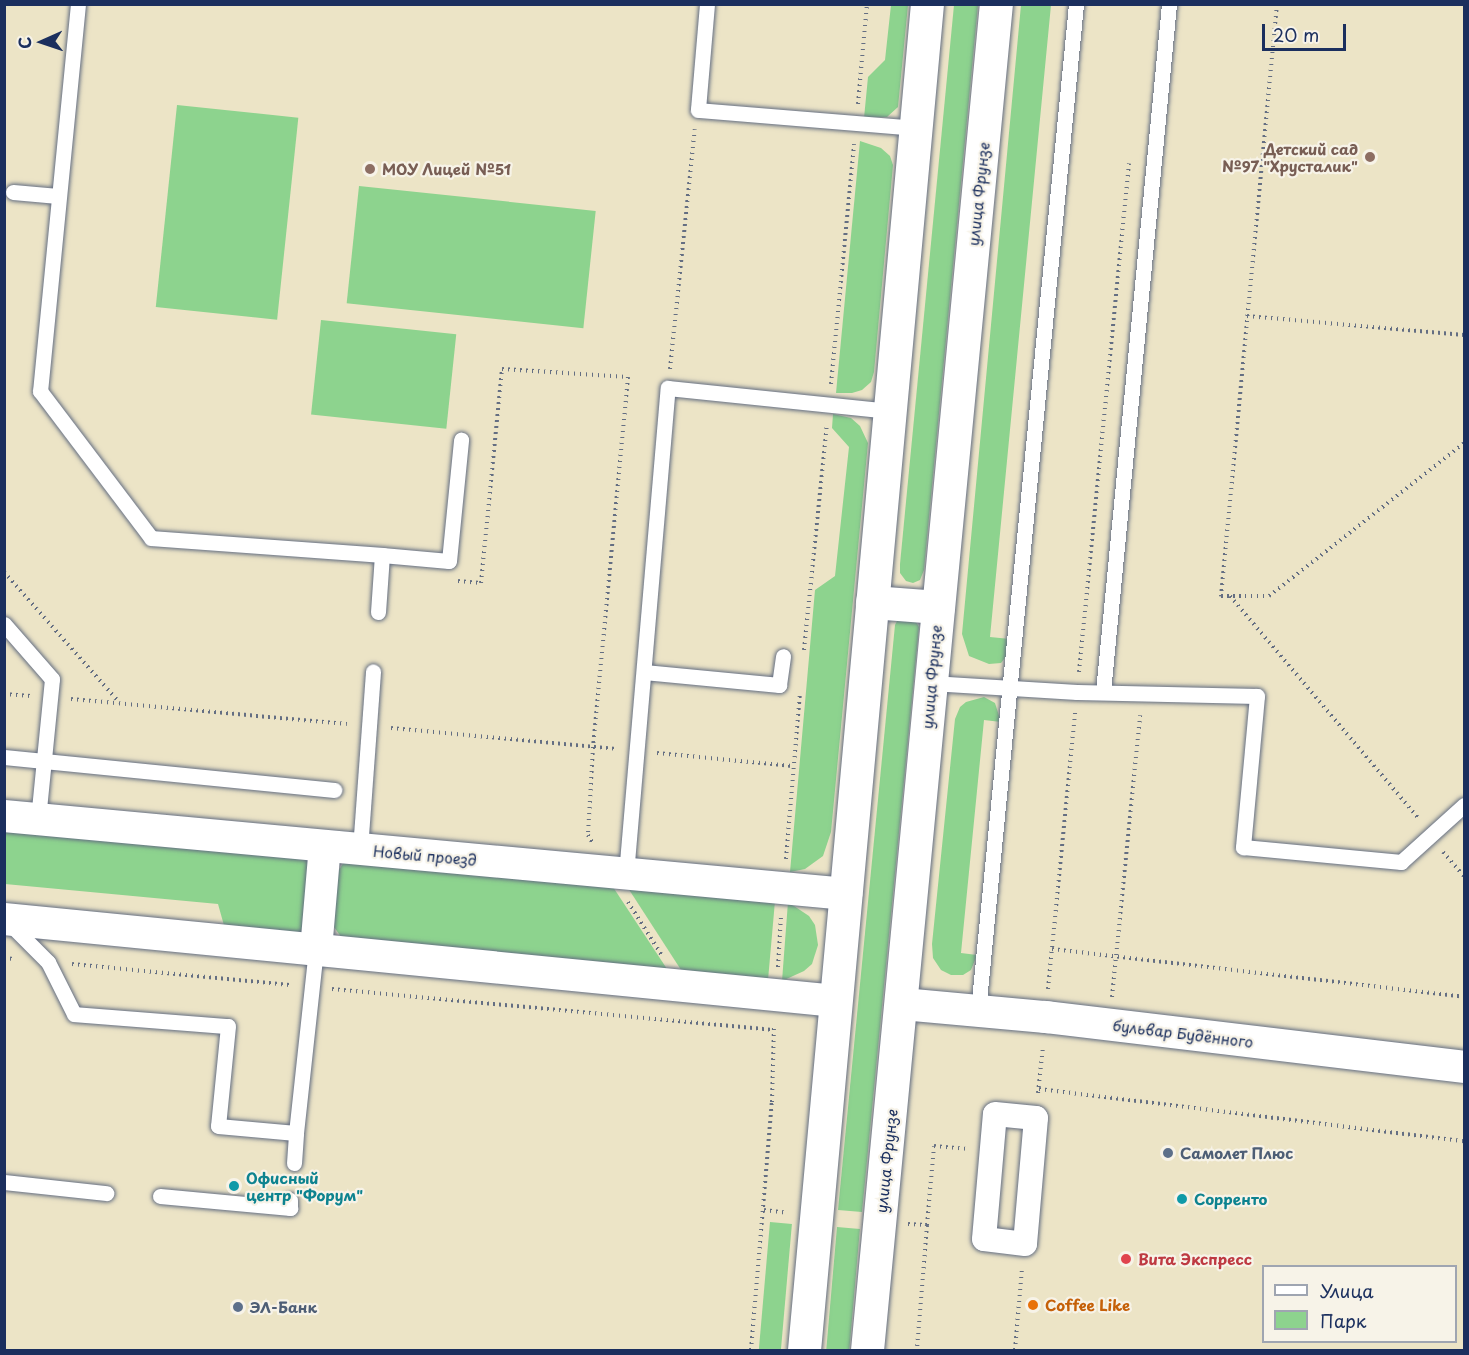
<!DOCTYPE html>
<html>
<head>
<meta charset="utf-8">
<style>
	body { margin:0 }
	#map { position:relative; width:1469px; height:1355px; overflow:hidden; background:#ece4c6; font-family:"Playpen Sans",sans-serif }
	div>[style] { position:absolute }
	.green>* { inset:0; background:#8dd38e; transform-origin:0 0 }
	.path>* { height:4px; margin-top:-2px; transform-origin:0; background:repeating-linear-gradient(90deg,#646e82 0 1.5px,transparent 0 6px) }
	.roads { filter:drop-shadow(0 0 2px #646e82) drop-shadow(0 0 2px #646e82) }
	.service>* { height:15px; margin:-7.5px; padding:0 7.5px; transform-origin:7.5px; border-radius:7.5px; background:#fff }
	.pedestrian>* { height:24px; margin:-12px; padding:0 12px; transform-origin:12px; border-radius:12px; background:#fff }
	.minor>* { height:32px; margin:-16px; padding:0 16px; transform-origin:16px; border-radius:16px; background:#fff }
	.secondary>* { height:33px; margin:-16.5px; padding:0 16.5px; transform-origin:16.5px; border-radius:16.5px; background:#fff }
	.dots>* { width:16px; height:16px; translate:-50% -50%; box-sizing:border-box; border:3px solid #f7f3e8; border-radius:50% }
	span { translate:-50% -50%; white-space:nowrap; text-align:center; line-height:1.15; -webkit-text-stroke:4.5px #f7f3e8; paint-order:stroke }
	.education-label { font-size:15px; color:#785e54; font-weight:700 }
	.right { translate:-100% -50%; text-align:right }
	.left { translate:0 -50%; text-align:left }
	.street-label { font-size:15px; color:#1b2f5e }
	.service-label { font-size:15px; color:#4e5e75; font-weight:700 }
	.culture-label { font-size:15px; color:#0d838f; font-weight:700 }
	.health-label { font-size:15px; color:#be3a42; font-weight:700 }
	.food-label { font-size:15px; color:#c56008; font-weight:700 }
	.frame { position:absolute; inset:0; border:6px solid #1b2f5e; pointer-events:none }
	.legend { position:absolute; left:1262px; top:1265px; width:195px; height:78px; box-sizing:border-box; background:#f7f3e8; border:2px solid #9fa5b1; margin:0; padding:8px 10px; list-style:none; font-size:18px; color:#1b2f5e }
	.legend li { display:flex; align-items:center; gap:12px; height:30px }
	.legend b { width:30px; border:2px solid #9fa5b1 }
	.north { position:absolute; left:12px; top:12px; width:60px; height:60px; -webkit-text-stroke:4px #f7f3e8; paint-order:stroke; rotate:267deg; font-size:16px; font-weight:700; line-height:24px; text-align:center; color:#1b2f5e }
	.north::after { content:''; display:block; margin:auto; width:21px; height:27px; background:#1b2f5e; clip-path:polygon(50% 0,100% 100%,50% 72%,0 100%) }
	.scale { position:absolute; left:1262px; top:24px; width:84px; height:27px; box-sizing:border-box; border:3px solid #1b2f5e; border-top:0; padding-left:8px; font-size:18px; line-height:21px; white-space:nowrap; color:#1b2f5e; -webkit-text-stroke:4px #f7f3e8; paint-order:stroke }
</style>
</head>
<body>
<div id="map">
	<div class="green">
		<i style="clip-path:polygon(891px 5px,908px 5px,898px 107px,887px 117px,864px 118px,868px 77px,885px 60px)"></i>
		<i style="clip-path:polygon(954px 5px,978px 5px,924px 570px,920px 580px,913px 583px,906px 581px,900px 573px,900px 564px)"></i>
		<i style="clip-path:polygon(1021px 5px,1051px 5px,990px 637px,1010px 639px,1005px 658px,1001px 663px,989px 664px,969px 656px,962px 634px)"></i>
		<i style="left:177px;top:105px;width:122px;height:203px;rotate:6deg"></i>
		<i style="clip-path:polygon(860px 141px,881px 148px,890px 156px,893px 165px,874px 372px,871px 382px,862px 390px,852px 393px,836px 393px)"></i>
		<i style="left:359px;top:186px;width:238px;height:118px;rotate:6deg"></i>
		<i style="left:321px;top:320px;width:136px;height:95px;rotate:6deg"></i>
		<i style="clip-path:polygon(833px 414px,851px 418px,860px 426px,868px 443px,831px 832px,823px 856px,805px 869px,790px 872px,815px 590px,835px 576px,849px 447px,832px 428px)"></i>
		<i style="clip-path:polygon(898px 619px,915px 620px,919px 627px,862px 1212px,838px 1210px,895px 625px)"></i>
		<i style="clip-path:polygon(984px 697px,995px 703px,1001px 722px,984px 720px,961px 953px,977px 955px,971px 970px,963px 975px,951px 975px,941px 970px,933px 958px,932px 944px,955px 719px,960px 707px,966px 702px)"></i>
		<i style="clip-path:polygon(4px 826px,309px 859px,307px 928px,300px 934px,225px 929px,218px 904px,5px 884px)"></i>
		<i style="clip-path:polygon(344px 862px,613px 887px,669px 972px,344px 941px,334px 927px,337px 873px)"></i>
		<i style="clip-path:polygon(628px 888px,775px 901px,768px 980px,683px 973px)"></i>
		<i style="clip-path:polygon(788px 902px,809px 916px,815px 925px,818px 945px,812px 964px,804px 971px,782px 981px)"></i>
		<i style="left:770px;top:1222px;width:22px;height:129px;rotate:5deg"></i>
		<i style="left:837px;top:1227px;width:23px;height:124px;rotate:5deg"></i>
	</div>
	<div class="path">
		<i style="left:1277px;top:4px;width:595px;rotate:95.4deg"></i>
		<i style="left:1221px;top:596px;width:48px"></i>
		<i style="left:1269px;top:596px;width:248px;rotate:-38.1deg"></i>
		<i style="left:858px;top:104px;width:100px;rotate:-84.9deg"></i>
		<i style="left:1247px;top:316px;width:218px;rotate:5deg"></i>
		<i style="left:670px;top:369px;width:241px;rotate:-84.1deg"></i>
		<i style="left:831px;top:384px;width:241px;rotate:-84.5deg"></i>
		<i style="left:4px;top:572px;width:174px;rotate:48.5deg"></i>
		<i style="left:458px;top:581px;width:23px;rotate:5deg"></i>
		<i style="left:481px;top:583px;width:215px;rotate:-84.4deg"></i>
		<i style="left:502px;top:369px;width:126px;rotate:3.6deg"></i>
		<i style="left:628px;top:377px;width:372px;rotate:95.4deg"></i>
		<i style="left:593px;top:747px;width:88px;rotate:93.3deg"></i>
		<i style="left:588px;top:835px;width:8px;rotate:60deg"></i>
		<i style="left:1230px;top:596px;width:292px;rotate:49.7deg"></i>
		<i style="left:804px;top:650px;width:226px;rotate:-84.2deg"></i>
		<i style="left:1079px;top:672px;width:511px;rotate:-84.39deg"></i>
		<i style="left:4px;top:694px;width:27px;rotate:4deg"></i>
		<i style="left:71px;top:699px;width:277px;rotate:5.2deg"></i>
		<i style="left:391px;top:728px;width:226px;rotate:5.3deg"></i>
		<i style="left:657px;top:753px;width:136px;rotate:5.5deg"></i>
		<i style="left:1443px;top:852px;width:32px;rotate:49deg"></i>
		<i style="left:786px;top:859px;width:167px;rotate:-85.2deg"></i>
		<i style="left:628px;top:902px;width:62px;rotate:57.6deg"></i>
		<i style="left:1052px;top:949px;width:415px;rotate:6.6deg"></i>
		<i style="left:4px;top:958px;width:10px;rotate:6deg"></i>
		<i style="left:72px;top:964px;width:221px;rotate:5.5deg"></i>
		<i style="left:778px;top:967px;width:50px;rotate:-86.6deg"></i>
		<i style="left:332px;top:989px;width:443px;rotate:5.3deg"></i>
		<i style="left:1048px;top:989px;width:278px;rotate:-84.4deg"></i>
		<i style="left:1112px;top:997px;width:283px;rotate:-84.3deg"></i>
		<i style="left:1039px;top:1089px;width:428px;rotate:7deg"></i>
		<i style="left:1038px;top:1093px;width:46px;rotate:-83.8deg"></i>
		<i style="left:764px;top:1210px;width:23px;rotate:7deg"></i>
		<i style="left:908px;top:1224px;width:19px;rotate:3deg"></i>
		<i style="left:927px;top:1225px;width:125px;rotate:94.6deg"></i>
		<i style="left:927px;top:1225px;width:79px;rotate:-84.9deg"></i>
		<i style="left:934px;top:1146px;width:33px;rotate:5deg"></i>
		<i style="left:751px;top:1350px;width:249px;rotate:-85.2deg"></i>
		<i style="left:772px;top:1102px;width:77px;rotate:-88.5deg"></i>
		<i style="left:1015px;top:1350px;width:82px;rotate:-85.1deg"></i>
	</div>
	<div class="roads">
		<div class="service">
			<i style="left:78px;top:4px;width:389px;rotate:95.6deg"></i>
			<i style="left:40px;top:391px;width:184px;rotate:52.9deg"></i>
			<i style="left:151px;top:538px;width:232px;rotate:4.2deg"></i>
			<i style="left:707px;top:4px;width:106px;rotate:94.9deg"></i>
			<i style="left:698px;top:110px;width:218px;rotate:4.7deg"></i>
			<i style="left:13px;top:192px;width:45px;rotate:5.1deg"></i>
			<i style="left:378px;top:612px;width:57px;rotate:-86deg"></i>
			<i style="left:382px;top:555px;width:67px;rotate:5.1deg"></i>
			<i style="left:449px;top:561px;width:122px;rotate:-84.3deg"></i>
			<i style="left:4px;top:624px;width:73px;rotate:48.9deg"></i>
			<i style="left:52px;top:679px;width:141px;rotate:95.7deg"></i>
			<i style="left:644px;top:672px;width:136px;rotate:5.5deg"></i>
			<i style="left:779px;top:685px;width:29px;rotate:-82deg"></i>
			<i style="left:931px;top:683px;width:146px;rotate:3.5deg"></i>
			<i style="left:1077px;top:692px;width:180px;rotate:1.3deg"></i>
			<i style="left:1257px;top:696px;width:152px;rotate:95.3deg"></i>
			<i style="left:1243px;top:847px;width:159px;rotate:5.4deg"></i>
			<i style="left:1401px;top:862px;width:85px;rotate:-42.1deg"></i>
			<i style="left:1103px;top:692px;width:691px;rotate:-84.52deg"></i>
			<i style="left:4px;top:757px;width:332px;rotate:5.7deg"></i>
			<i style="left:360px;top:849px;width:178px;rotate:-85.8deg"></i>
			<i style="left:626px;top:874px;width:488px;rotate:-85.1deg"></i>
			<i style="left:668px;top:388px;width:223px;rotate:5.9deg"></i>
			<i style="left:10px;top:924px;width:54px;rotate:45deg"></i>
			<i style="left:48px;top:962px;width:58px;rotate:63.4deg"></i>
			<i style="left:74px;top:1014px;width:154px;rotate:4.5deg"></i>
			<i style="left:228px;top:1026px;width:100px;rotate:95.7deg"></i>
			<i style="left:218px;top:1126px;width:78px;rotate:5.1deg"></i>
			<i style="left:296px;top:1133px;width:184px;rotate:-83.8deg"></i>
			<i style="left:978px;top:1011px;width:1012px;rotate:-84.44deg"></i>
			<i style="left:294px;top:1163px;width:30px;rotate:-86deg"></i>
			<i style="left:4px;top:1182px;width:103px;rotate:6.2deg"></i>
			<i style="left:160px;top:1196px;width:131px;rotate:5.3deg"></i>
			<i style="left:290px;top:1208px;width:8px;rotate:-90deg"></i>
		</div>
		<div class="pedestrian">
			<i style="left:995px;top:1114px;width:41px;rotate:5.6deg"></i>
			<i style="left:1036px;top:1118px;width:126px;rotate:95deg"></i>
			<i style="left:1025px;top:1244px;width:41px;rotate:-173deg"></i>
			<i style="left:984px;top:1239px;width:125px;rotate:-85deg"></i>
		</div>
		<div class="minor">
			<i style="left:4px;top:816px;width:846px;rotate:5.29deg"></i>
			<i style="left:4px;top:919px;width:836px;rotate:5.63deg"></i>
			<i style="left:316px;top:950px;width:104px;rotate:-85.1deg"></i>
			<i style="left:902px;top:1004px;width:145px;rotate:5.2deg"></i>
			<i style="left:1046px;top:1017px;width:421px;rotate:6.8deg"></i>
		</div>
		<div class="secondary">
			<i style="left:872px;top:602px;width:66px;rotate:4.3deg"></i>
			<i style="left:804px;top:1350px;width:1352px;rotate:-84.78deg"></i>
			<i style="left:867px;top:1350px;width:1352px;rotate:-84.53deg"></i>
		</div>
	</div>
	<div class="dots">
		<i style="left:1370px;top:157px;background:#8d6e63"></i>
		<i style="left:370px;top:169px;background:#8d6e63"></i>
		<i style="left:1168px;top:1153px;background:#5c6f8a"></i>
		<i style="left:234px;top:1186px;background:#0f9aa8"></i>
		<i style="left:1182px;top:1199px;background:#0f9aa8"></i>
		<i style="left:1126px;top:1259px;background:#e0444e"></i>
		<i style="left:1033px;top:1305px;background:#e8710a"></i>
		<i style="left:238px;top:1307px;background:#5c6f8a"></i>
	</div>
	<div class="education-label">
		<span class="right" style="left:1358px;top:157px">Детский сад<br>№97 "Хрусталик"</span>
		<span class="left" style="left:382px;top:169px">МОУ Лицей №51</span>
	</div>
	<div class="street-label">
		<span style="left:978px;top:194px;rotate:-84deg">улица Фрунзе</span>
		<span style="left:931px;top:677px;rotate:-85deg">улица Фрунзе</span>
		<span style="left:425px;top:855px;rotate:5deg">Новый проезд</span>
		<span style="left:1183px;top:1033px;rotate:7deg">бульвар Будённого</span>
		<span style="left:886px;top:1161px;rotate:-84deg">улица Фрунзе</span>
	</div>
	<div class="service-label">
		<span class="left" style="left:1180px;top:1153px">Самолет Плюс</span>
		<span class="left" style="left:250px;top:1307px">ЭЛ-Банк</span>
	</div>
	<div class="culture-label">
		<span class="left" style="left:246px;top:1186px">Офисный<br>центр "Форум"</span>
		<span class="left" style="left:1194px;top:1199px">Сорренто</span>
	</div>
	<div class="health-label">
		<span class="left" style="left:1138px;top:1259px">Вита Экспресс</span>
	</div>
	<div class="food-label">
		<span class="left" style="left:1045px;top:1305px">Coffee Like</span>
	</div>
	<div class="frame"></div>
	<ul class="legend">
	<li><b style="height:8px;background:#fff"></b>Улица</li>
	<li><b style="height:16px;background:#8dd38e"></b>Парк</li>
	</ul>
	<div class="north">С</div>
	<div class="scale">20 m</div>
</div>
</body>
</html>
